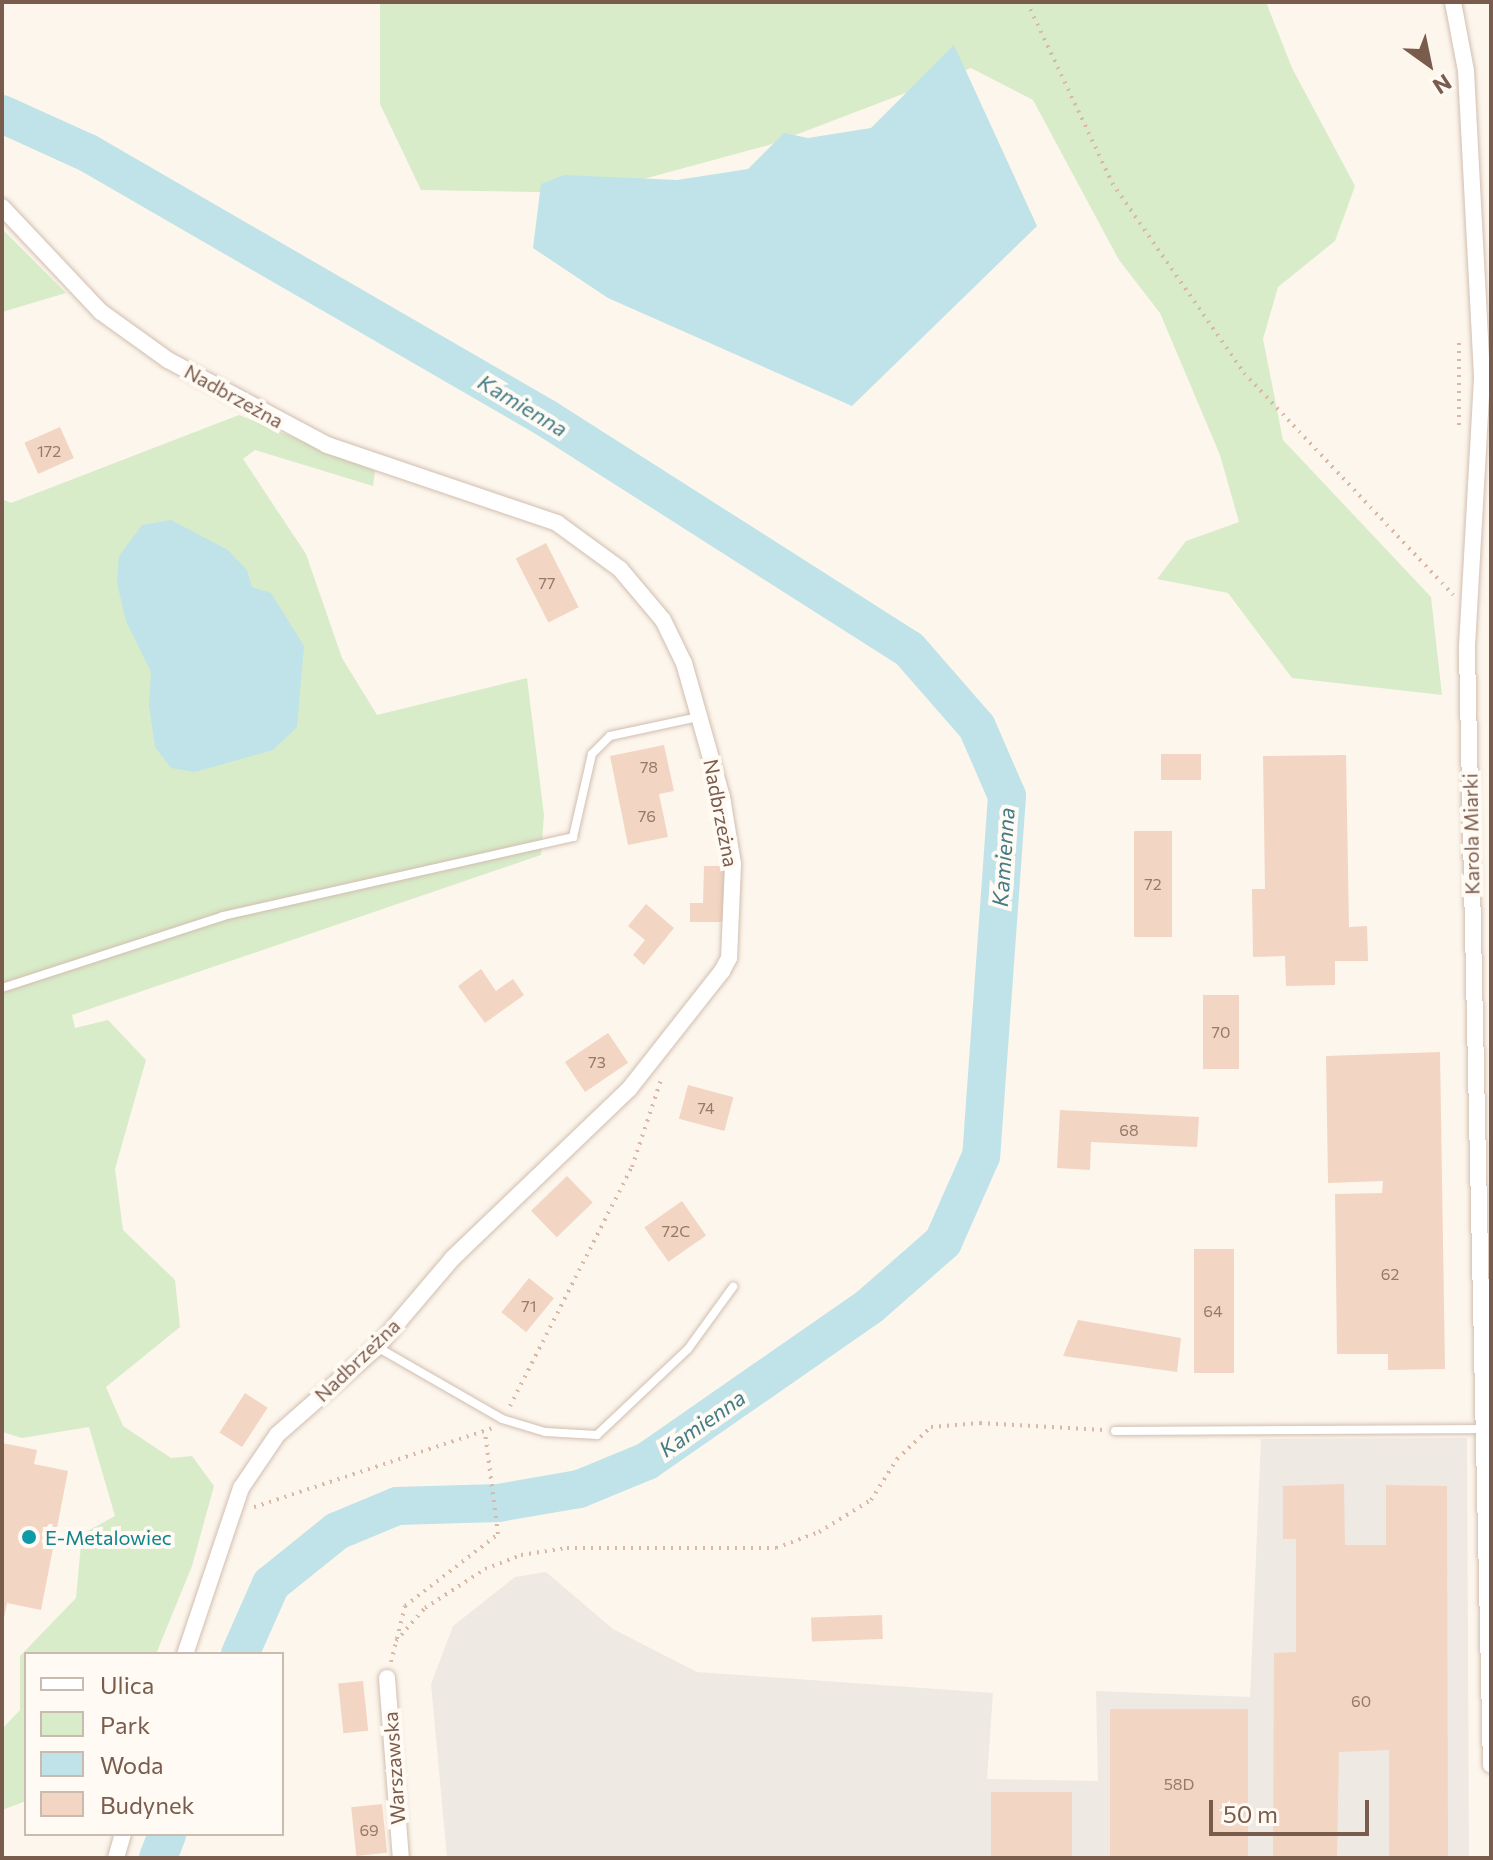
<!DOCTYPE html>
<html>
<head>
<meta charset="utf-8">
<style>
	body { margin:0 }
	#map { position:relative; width:1493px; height:1860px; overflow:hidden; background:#fdf6ec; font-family:Commissioner,sans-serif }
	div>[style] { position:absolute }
	.industrial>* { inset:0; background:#efe9e4 }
	.green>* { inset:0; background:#d8ecc9 }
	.water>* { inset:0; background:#bfe3e8 }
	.river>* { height:38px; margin:-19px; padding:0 19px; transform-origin:19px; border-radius:19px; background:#bfe3e8 }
	.building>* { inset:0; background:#f3d5c3; transform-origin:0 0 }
	.path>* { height:4px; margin-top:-2px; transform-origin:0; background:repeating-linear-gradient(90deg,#d9b8a5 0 2px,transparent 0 8px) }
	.roads { filter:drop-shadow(0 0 2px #d1beb0) drop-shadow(0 0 2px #d1beb0) }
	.service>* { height:8px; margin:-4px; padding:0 4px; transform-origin:4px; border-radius:4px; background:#fff }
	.minor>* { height:16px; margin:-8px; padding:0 8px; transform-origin:8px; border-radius:8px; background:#fff }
	.dots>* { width:22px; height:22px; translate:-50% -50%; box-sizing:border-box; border:4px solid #fffaf3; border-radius:50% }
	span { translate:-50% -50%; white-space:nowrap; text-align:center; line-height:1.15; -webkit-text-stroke:8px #fffaf3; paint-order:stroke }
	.number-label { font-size:16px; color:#987a6a }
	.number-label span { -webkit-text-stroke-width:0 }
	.street-label { font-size:20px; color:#7a5c4d }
	.culture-label { font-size:20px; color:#0d838f }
	.left { translate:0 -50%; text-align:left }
	.water-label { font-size:22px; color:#437c86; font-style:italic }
	.frame { position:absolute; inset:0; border:4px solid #7a5c4d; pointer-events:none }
	.legend { position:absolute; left:24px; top:1652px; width:260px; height:184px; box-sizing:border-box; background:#fffaf3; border:2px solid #cabbb1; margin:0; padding:10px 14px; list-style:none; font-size:24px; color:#7a5c4d }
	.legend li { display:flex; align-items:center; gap:16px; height:40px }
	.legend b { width:40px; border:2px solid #cabbb1 }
	.north { position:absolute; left:1389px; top:24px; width:80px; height:80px; -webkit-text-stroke:6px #fffaf3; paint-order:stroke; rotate:147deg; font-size:22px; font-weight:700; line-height:32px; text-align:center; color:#7a5c4d }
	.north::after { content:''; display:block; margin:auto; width:28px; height:36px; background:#7a5c4d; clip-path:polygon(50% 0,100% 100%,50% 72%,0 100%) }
	.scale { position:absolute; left:1209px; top:1800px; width:160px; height:36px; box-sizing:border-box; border:4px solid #7a5c4d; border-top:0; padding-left:10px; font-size:24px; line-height:28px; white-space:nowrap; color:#7a5c4d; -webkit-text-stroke:6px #fffaf3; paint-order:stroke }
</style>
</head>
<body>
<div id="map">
	<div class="industrial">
		<i style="clip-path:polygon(1467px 1438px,1469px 1858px,447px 1858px,431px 1684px,453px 1626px,515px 1577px,546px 1572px,613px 1629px,697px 1672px,993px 1693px,987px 1779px,1098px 1781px,1096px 1691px,1250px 1697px,1261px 1439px)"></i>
	</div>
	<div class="green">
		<i style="clip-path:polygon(380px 2px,1266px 2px,1292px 68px,1355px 186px,1335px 241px,1278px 287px,1263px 339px,1283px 440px,1431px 597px,1442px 695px,1292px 678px,1228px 593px,1157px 579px,1186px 541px,1239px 522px,1220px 455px,1160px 313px,1119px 260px,1033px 100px,971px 68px,769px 145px,592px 193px,421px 190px,380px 104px)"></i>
		<i style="clip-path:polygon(2px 229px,66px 293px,2px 312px)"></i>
		<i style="clip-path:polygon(239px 415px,375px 471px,373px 486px,255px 450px,243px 459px,306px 554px,342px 658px,377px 715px,527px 678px,544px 815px,541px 855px,72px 1015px,75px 1028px,108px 1020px,146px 1060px,115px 1169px,123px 1230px,175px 1280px,180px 1327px,106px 1387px,123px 1426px,171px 1458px,192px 1456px,214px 1486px,192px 1566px,156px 1654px,26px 1654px,26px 1801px,2px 1810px,2px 1729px,20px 1710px,20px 1656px,76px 1598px,82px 1534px,115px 1516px,89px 1427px,22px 1438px,2px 1432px,2px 499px,11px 503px)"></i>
	</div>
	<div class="water">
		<i style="clip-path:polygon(954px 45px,1037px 226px,852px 406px,608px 298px,533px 248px,541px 184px,564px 175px,677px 180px,748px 169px,784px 133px,808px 138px,871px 128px)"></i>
		<i style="clip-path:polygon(171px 520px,228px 550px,247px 570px,252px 587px,271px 593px,304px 646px,297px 727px,273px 750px,195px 772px,171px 768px,155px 747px,149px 705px,151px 672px,126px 621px,117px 583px,119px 556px,142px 525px)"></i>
	</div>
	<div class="river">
		<i style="left:2px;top:114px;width:94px;rotate:24.4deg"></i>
		<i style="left:88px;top:153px;width:529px;rotate:30.05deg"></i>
		<i style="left:546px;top:418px;width:430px;rotate:32.5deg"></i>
		<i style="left:909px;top:649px;width:103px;rotate:48.9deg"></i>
		<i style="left:977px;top:727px;width:75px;rotate:66.5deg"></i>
		<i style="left:1007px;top:796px;width:361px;rotate:94.1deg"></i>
		<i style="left:981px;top:1156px;width:94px;rotate:113.8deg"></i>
		<i style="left:943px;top:1242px;width:97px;rotate:138.8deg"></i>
		<i style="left:870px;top:1306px;width:272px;rotate:145.2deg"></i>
		<i style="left:647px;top:1461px;width:74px;rotate:157.6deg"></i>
		<i style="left:579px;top:1489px;width:82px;rotate:170.2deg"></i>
		<i style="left:498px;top:1503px;width:101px;rotate:178.3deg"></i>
		<i style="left:397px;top:1506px;width:65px;rotate:157.4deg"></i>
		<i style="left:337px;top:1531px;width:85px;rotate:141.2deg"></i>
		<i style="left:271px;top:1584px;width:77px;rotate:113.9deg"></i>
		<i style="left:158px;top:1858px;width:26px;rotate:-69deg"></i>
	</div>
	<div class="building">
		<i style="left:60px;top:427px;width:34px;height:39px;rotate:66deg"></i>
		<i style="left:546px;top:543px;width:72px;height:34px;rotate:63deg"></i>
		<i style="clip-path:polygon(664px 745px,674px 791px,659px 794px,668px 837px,628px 845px,610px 756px)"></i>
		<i style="left:1161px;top:754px;width:40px;height:26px"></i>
		<i style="clip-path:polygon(1346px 755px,1349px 927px,1367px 926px,1368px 961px,1335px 961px,1335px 985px,1286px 986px,1285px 956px,1253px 957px,1252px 889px,1265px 889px,1263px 756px)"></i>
		<i style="left:1134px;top:831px;width:38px;height:106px"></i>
		<i style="clip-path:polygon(704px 866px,726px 866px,725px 922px,690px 922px,690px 903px,703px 903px)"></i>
		<i style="clip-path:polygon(646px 904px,674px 928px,644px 965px,633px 955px,645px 940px,628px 926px)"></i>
		<i style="clip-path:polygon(481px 969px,496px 991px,513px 979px,524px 995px,485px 1023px,458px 986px)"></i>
		<i style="left:1203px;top:995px;width:36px;height:74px"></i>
		<i style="left:608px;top:1033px;width:36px;height:52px;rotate:56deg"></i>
		<i style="clip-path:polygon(1440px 1052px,1445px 1369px,1388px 1370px,1388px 1354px,1337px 1354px,1335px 1194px,1382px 1193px,1383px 1181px,1328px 1183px,1326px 1056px)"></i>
		<i style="left:688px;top:1085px;width:47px;height:35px;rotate:15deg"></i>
		<i style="clip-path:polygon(1060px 1110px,1199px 1117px,1197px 1147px,1091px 1142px,1090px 1170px,1057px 1168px)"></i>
		<i style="left:567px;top:1176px;width:37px;height:50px;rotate:46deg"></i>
		<i style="left:682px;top:1201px;width:42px;height:46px;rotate:55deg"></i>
		<i style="left:1194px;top:1249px;width:40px;height:124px"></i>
		<i style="left:529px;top:1278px;width:32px;height:44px;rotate:39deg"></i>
		<i style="clip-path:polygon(1078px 1320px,1181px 1338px,1177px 1372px,1063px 1356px)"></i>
		<i style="left:245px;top:1393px;width:27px;height:47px;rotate:33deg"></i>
		<i style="clip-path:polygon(2px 1443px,37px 1450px,34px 1464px,68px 1471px,41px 1610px,7px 1603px,3px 1623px)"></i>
		<i style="clip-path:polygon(1344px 1484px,1345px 1545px,1386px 1545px,1386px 1485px,1447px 1486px,1448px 1858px,1389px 1858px,1389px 1750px,1339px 1752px,1337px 1858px,1273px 1858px,1274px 1653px,1296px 1652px,1296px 1539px,1283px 1539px,1283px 1486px)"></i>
		<i style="left:882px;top:1615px;width:24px;height:71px;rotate:88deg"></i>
		<i style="left:363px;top:1681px;width:50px;height:25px;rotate:84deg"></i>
		<i style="left:1248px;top:1709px;width:149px;height:138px;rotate:90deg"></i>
		<i style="left:1072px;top:1792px;width:66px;height:81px;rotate:90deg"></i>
		<i style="left:382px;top:1804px;width:49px;height:31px;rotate:84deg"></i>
	</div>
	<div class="path">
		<i style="left:1027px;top:2px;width:200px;rotate:64.8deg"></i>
		<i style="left:1112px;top:183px;width:231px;rotate:55.2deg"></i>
		<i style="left:1244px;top:373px;width:305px;rotate:46.7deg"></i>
		<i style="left:1459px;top:425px;width:84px;rotate:-90deg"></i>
		<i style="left:510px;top:1406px;width:268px;rotate:-63deg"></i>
		<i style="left:632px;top:1167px;width:95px;rotate:-71.6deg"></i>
		<i style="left:254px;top:1507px;width:252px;rotate:-18.3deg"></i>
		<i style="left:396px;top:1641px;width:44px;rotate:-48.7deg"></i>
		<i style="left:425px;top:1608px;width:72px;rotate:-33deg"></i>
		<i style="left:485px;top:1569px;width:39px;rotate:-21deg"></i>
		<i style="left:521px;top:1555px;width:47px;rotate:-8.7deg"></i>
		<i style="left:567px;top:1548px;width:209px"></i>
		<i style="left:776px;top:1548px;width:46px;rotate:-20.4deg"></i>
		<i style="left:819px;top:1532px;width:61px;rotate:-31.6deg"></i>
		<i style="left:871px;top:1500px;width:49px;rotate:-57.6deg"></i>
		<i style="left:897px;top:1459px;width:47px;rotate:-43.3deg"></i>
		<i style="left:931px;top:1427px;width:49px;rotate:-4.7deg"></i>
		<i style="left:980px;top:1423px;width:124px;rotate:3.2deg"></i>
		<i style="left:391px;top:1662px;width:58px;rotate:-76deg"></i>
		<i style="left:405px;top:1606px;width:118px;rotate:-37.7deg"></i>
		<i style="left:498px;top:1534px;width:102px;rotate:-97.3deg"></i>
	</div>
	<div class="roads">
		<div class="service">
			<i style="left:2px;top:988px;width:232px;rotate:-18deg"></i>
			<i style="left:223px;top:916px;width:359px;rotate:-12.7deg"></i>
			<i style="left:573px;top:837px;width:85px;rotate:-77.1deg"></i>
			<i style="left:592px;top:754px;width:25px;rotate:-45deg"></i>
			<i style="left:610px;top:736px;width:91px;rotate:-12.1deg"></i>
			<i style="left:377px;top:1347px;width:144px;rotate:29.9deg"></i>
			<i style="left:502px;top:1419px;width:45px;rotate:16.8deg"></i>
			<i style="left:545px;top:1432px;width:52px;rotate:3.3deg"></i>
			<i style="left:597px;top:1435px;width:125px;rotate:-43.4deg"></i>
			<i style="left:688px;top:1349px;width:77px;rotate:-54deg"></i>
			<i style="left:1115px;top:1431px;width:371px;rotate:-0.3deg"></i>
		</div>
		<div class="minor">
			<i style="left:1453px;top:2px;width:70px;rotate:79.3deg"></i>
			<i style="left:1466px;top:71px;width:307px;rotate:87deg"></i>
			<i style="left:1482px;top:378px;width:272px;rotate:93.2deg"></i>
			<i style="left:1467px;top:650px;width:1115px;rotate:88.77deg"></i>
			<i style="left:2px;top:207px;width:144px;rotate:46.7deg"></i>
			<i style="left:101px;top:312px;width:82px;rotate:35.6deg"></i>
			<i style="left:168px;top:360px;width:180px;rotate:28.1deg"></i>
			<i style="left:327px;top:445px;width:243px;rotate:18.7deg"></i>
			<i style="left:557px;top:523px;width:78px;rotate:36.1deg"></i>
			<i style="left:620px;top:569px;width:67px;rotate:49.9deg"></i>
			<i style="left:663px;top:620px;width:48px;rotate:64deg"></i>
			<i style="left:684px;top:663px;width:139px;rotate:74.2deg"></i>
			<i style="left:722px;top:797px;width:68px;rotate:80.7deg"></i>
			<i style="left:733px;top:864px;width:94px;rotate:92.4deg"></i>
			<i style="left:729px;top:958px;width:15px;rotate:118deg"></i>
			<i style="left:722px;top:971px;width:150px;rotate:128.2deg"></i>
			<i style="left:629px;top:1089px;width:245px;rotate:136.2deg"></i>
			<i style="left:452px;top:1259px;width:116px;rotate:130.4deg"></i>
			<i style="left:377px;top:1347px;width:133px;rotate:138.7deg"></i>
			<i style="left:277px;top:1435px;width:64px;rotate:124.2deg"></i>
			<i style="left:241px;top:1488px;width:175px;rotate:108.6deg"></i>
			<i style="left:387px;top:1678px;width:181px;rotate:85.6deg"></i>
			<i style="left:116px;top:1858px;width:25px;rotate:-74deg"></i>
		</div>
	</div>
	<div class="dots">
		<i style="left:29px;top:1537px;background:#0f9aa8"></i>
	</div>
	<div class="number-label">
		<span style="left:49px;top:451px">172</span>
		<span style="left:547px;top:583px">77</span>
		<span style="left:649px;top:767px">78</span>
		<span style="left:647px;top:816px">76</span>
		<span style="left:1153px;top:884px">72</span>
		<span style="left:1221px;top:1032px">70</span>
		<span style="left:597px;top:1062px">73</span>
		<span style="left:706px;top:1108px">74</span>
		<span style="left:1129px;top:1130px">68</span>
		<span style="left:676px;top:1231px">72C</span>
		<span style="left:1390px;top:1274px">62</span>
		<span style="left:529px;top:1306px">71</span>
		<span style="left:1213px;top:1311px">64</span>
		<span style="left:1361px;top:1701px">60</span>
		<span style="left:1179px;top:1784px">58D</span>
		<span style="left:369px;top:1830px">69</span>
	</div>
	<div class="street-label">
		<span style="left:234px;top:396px;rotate:29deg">Nadbrzeżna</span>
		<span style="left:721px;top:813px;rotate:79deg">Nadbrzeżna</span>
		<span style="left:1471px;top:834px;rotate:-91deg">Karola Miarki</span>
		<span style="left:357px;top:1360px;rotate:-44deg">Nadbrzeżna</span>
		<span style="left:394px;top:1768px;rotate:-94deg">Warszawska</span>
	</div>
	<div class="culture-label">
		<span class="left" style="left:45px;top:1537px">E-Metalowiec</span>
	</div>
	<div class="water-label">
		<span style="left:523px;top:405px;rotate:31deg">Kamienna</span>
		<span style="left:1003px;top:857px;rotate:-86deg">Kamienna</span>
		<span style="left:702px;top:1423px;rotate:-35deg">Kamienna</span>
	</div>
	<div class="frame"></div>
	<ul class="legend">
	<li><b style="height:10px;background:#fff"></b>Ulica</li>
	<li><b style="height:22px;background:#d8ecc9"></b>Park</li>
	<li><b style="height:22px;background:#bfe3e8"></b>Woda</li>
	<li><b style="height:22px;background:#f3d5c3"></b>Budynek</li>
	</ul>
	<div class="north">N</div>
	<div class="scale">50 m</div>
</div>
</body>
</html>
